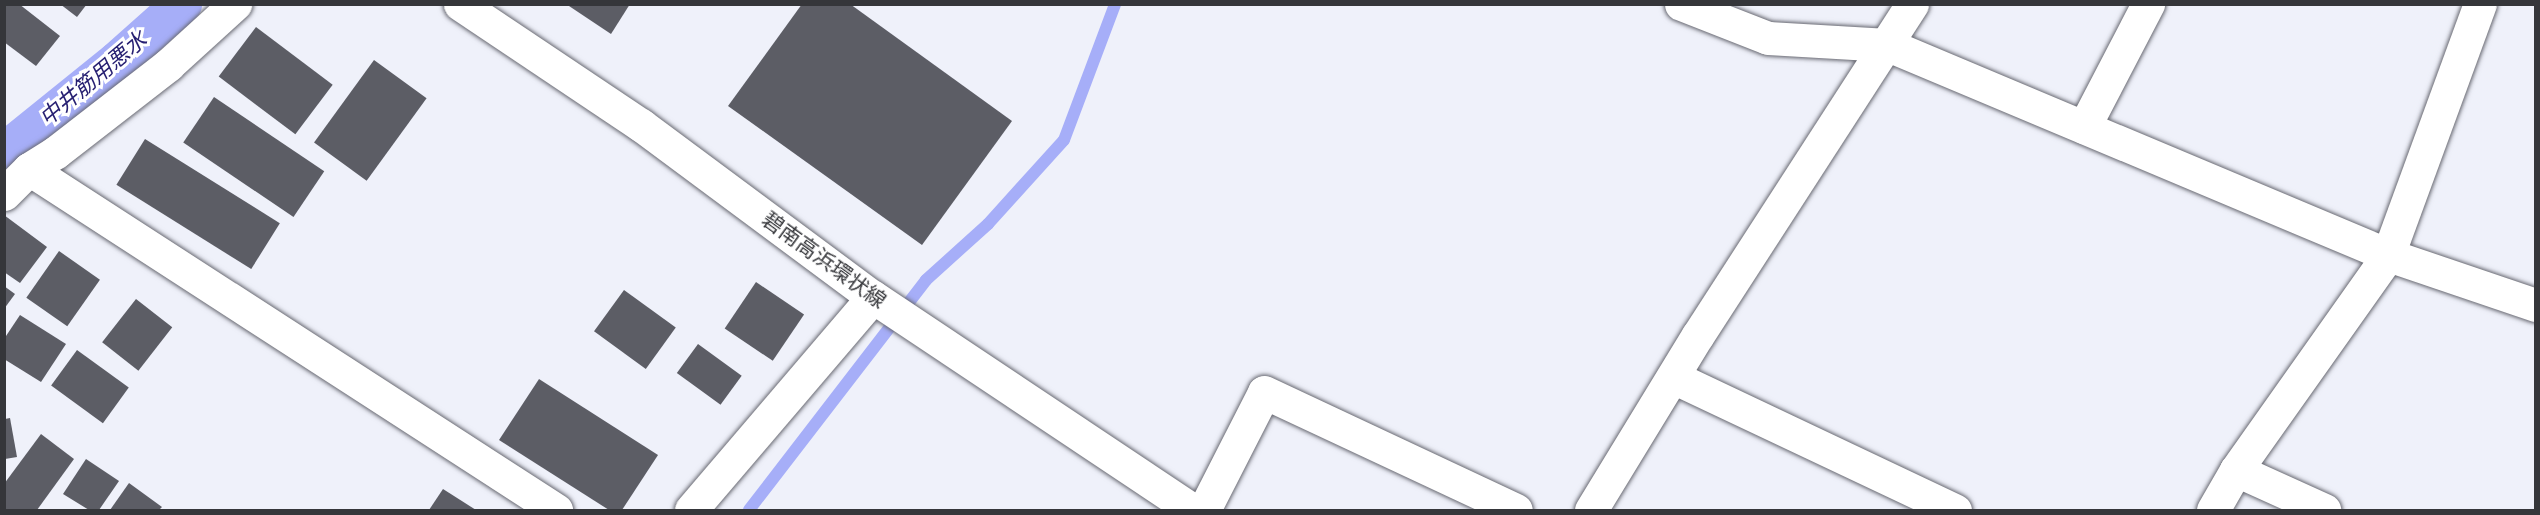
<!DOCTYPE html>
<html>
<head>
<meta charset="utf-8">
<style>
	body { margin:0 }
	#map { position:relative; width:2540px; height:515px; overflow:hidden; background:#eff1fa; font-family:"DM Sans","Noto Sans JP",sans-serif }
	div>[style] { position:absolute }
	.stream>* { height:12px; margin:-6px; padding:0 6px; transform-origin:6px; border-radius:6px; background:#a6aef8 }
	.canal>* { height:40px; margin:-20px; padding:0 20px; transform-origin:20px; border-radius:20px; background:#a6aef8 }
	.building>* { inset:0; background:#5c5d65; transform-origin:0 0 }
	.roads { filter:drop-shadow(0 0 2px #686972) drop-shadow(0 0 2px #686972) }
	.minor>* { height:33px; margin:-16.5px; padding:0 16.5px; transform-origin:16.5px; border-radius:16.5px; background:#fff }
	.major>* { height:33px; margin:-16.5px; padding:0 16.5px; transform-origin:16.5px; border-radius:16.5px; background:#fff }
	span { translate:-50% -50%; white-space:nowrap; text-align:center; line-height:1.15; -webkit-text-stroke:6px #fff; paint-order:stroke }
	.street-label { font-size:21px; color:#35363a }
	.water-label { font-size:22px; color:#272072; font-style:italic }
	.frame { position:absolute; inset:0; border:6px solid #35363a; pointer-events:none }
</style>
</head>
<body>
<div id="map">
	<div class="stream">
		<i style="left:749px;top:510px;width:290px;rotate:-52.4deg"></i>
		<i style="left:926px;top:280px;width:84px;rotate:-42.1deg"></i>
		<i style="left:988px;top:224px;width:113px;rotate:-47.9deg"></i>
		<i style="left:1064px;top:140px;width:145px;rotate:-69.4deg"></i>
	</div>
	<div class="canal">
		<i style="left:4px;top:153px;width:146px;rotate:-38.9deg"></i>
		<i style="left:118px;top:61px;width:86px;rotate:-41.7deg"></i>
	</div>
	<div class="building">
		<i style="clip-path:polygon(4px 4px,19px 4px,60px 36px,36px 66px,4px 42px)"></i>
		<i style="clip-path:polygon(60px 4px,87px 4px,77px 17px)"></i>
		<i style="clip-path:polygon(566px 4px,630px 4px,611px 34px)"></i>
		<i style="clip-path:polygon(802px 4px,850px 4px,1012px 121px,922px 245px,728px 106px)"></i>
		<i style="left:256px;top:27px;width:96px;height:62px;rotate:37deg"></i>
		<i style="left:374px;top:60px;width:65px;height:102px;rotate:36deg"></i>
		<i style="left:214px;top:97px;width:133px;height:55px;rotate:34deg"></i>
		<i style="left:145px;top:139px;width:159px;height:54px;rotate:32deg"></i>
		<i style="clip-path:polygon(4px 215px,47px 247px,20px 283px,4px 272px)"></i>
		<i style="left:59px;top:251px;width:50px;height:57px;rotate:35deg"></i>
		<i style="left:756px;top:282px;width:58px;height:56px;rotate:34deg"></i>
		<i style="clip-path:polygon(4px 286px,15px 294px,4px 309px)"></i>
		<i style="left:624px;top:290px;width:64px;height:51px;rotate:36deg"></i>
		<i style="left:136px;top:299px;width:46px;height:55px;rotate:38deg"></i>
		<i style="clip-path:polygon(20px 315px,66px 344px,41px 382px,4px 359px,4px 339px)"></i>
		<i style="left:698px;top:344px;width:54px;height:36px;rotate:36deg"></i>
		<i style="left:77px;top:350px;width:64px;height:44px;rotate:36deg"></i>
		<i style="clip-path:polygon(539px 379px,658px 455px,622px 510px,609px 510px,499px 440px)"></i>
		<i style="clip-path:polygon(10px 418px,17px 457px,5px 459px,5px 419px)"></i>
		<i style="clip-path:polygon(41px 434px,74px 459px,37px 510px,4px 510px,4px 484px)"></i>
		<i style="clip-path:polygon(86px 459px,119px 481px,99px 510px,89px 510px,63px 494px)"></i>
		<i style="clip-path:polygon(129px 483px,162px 507px,159px 510px,110px 510px)"></i>
		<i style="clip-path:polygon(443px 489px,476px 510px,429px 510px)"></i>
	</div>
	<div class="roads">
		<div class="minor">
			<i style="left:1681px;top:4px;width:93px;rotate:21.3deg"></i>
			<i style="left:1768px;top:38px;width:120px;rotate:3.3deg"></i>
			<i style="left:1888px;top:45px;width:542px;rotate:22.78deg"></i>
			<i style="left:2388px;top:255px;width:156px;rotate:18.7deg"></i>
			<i style="left:2084px;top:127px;width:139px;rotate:-62.5deg"></i>
			<i style="left:29px;top:169px;width:628px;rotate:32.91deg"></i>
			<i style="left:4px;top:194px;width:35px;rotate:-45deg"></i>
			<i style="left:29px;top:169px;width:32px;rotate:-32deg"></i>
			<i style="left:56px;top:152px;width:142px;rotate:-37.8deg"></i>
			<i style="left:168px;top:65px;width:91px;rotate:-42.3deg"></i>
			<i style="left:1673px;top:377px;width:312px;rotate:25.3deg"></i>
			<i style="left:2236px;top:470px;width:97px;rotate:24.4deg"></i>
			<i style="left:691px;top:510px;width:280px;rotate:-49.5deg"></i>
			<i style="left:1204px;top:510px;width:132px;rotate:-63deg"></i>
			<i style="left:1264px;top:392px;width:278px;rotate:25.1deg"></i>
			<i style="left:1591px;top:510px;width:205px;rotate:-58.6deg"></i>
			<i style="left:1698px;top:335px;width:394px;rotate:-57.1deg"></i>
			<i style="left:2213px;top:510px;width:46px;rotate:-60.1deg"></i>
			<i style="left:2236px;top:470px;width:263px;rotate:-54.7deg"></i>
			<i style="left:2388px;top:255px;width:267px;rotate:-69.9deg"></i>
		</div>
		<div class="major">
			<i style="left:460px;top:4px;width:218px;rotate:33.8deg"></i>
			<i style="left:641px;top:125px;width:289px;rotate:36.6deg"></i>
			<i style="left:873px;top:297px;width:384px;rotate:33.7deg"></i>
		</div>
	</div>
	<div class="street-label">
		<span style="left:824px;top:260px;rotate:36deg">碧南高浜環状線</span>
	</div>
	<div class="water-label">
		<span style="left:93px;top:79px;rotate:-40deg">中井筋用悪水</span>
	</div>
	<div class="frame"></div>
</div>
</body>
</html>
